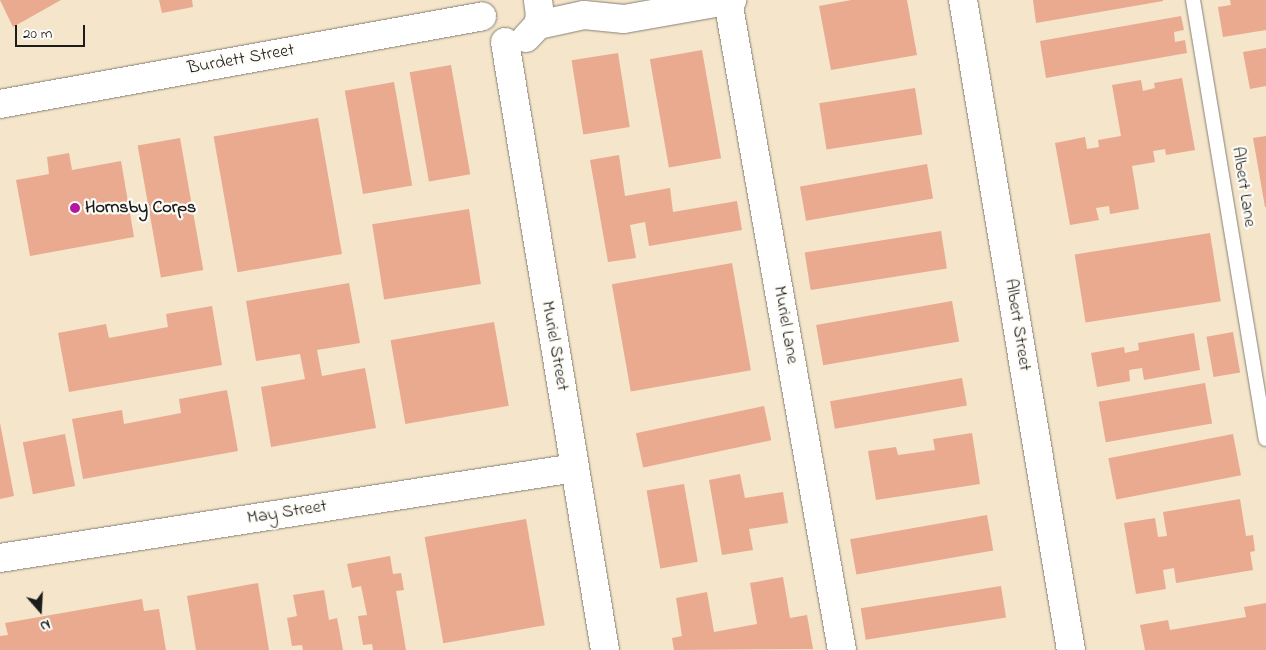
<!DOCTYPE html>
<html>
<head>
<meta charset="utf-8">
<style>
	body { margin:0 }
	#map { position:relative; width:1266px; height:650px; overflow:hidden; background:#f4e5cb; font-family:"Indie Flower",sans-serif }
	div>[style] { position:absolute }
	.building>* { inset:0; background:#e9aa90; transform-origin:0 0 }
	.roads { filter:drop-shadow(0 0 1px #888074) drop-shadow(0 0 1px #888074) }
	.lane>* { height:14px; margin:-7px; padding:0 7px; transform-origin:7px; border-radius:7px; background:#fff }
	.street>* { height:28px; margin:-14px; padding:0 14px; transform-origin:14px; border-radius:14px; background:#fff }
	.dots>* { width:14px; height:14px; translate:-50% -50%; box-sizing:border-box; border:2px solid #fdfcf7; border-radius:50% }
	span { translate:-50% -50%; white-space:nowrap; text-align:center; line-height:1.15; -webkit-text-stroke:4.5px #fdfcf7; paint-order:stroke }
	.street-label { font-size:18px; color:#1c1c1c }
	.poi-label { font-size:18px; color:#1c1c1c; font-weight:700 }
	.left { translate:0 -50%; text-align:left }
	.north { position:absolute; left:15px; top:585px; width:50px; height:50px; -webkit-text-stroke:4px #fdfcf7; paint-order:stroke; rotate:161deg; font-size:14px; font-weight:700; line-height:20px; text-align:center; color:#1c1c1c }
	.north::after { content:''; display:block; margin:auto; width:18px; height:22px; background:#1c1c1c; clip-path:polygon(50% 0,100% 100%,50% 72%,0 100%) }
	.scale { position:absolute; left:15px; top:25px; width:70px; height:22px; box-sizing:border-box; border:2px solid #1c1c1c; border-top:0; padding-left:6px; font-size:15px; line-height:18px; white-space:nowrap; color:#1c1c1c; -webkit-text-stroke:4px #fdfcf7; paint-order:stroke }
</style>
</head>
<body>
<div id="map">
	<div class="building">
		<i style="clip-path:polygon(0 0,61px 0,13px 27px)"></i>
		<i style="clip-path:polygon(159px 0,192px 0,193px 7px,162px 13px)"></i>
		<i style="clip-path:polygon(851px 0,907px 0,917px 55px,831px 70px,819px 6px)"></i>
		<i style="clip-path:polygon(1033px 0,1163px 0,1163px 1px,1036px 23px)"></i>
		<i style="clip-path:polygon(1230px 0,1266px 0,1266px 30px,1223px 37px,1218px 7px,1231px 5px)"></i>
		<i style="clip-path:polygon(1181px 16px,1184px 30px,1174px 32px,1175px 42px,1185px 40px,1187px 53px,1046px 78px,1040px 41px)"></i>
		<i style="clip-path:polygon(1266px 48px,1266px 86px,1250px 89px,1243px 52px)"></i>
		<i style="left:702px;top:50px;width:110px;height:53px;rotate:80deg"></i>
		<i style="left:618px;top:53px;width:75px;height:47px;rotate:81deg"></i>
		<i style="left:451px;top:65px;width:111px;height:42px;rotate:80deg"></i>
		<i style="clip-path:polygon(1182px 78px,1195px 150px,1166px 155px,1165px 149px,1153px 151px,1155px 162px,1132px 166px,1139px 209px,1110px 214px,1109px 206px,1096px 208px,1099px 220px,1070px 225px,1055px 143px,1085px 137px,1087px 149px,1099px 147px,1098px 140px,1121px 136px,1112px 85px,1141px 80px,1143px 91px,1155px 88px,1154px 83px)"></i>
		<i style="left:394px;top:82px;width:105px;height:50px;rotate:80deg"></i>
		<i style="left:915px;top:88px;width:47px;height:97px;rotate:81deg"></i>
		<i style="left:318px;top:118px;width:138px;height:106px;rotate:80deg"></i>
		<i style="clip-path:polygon(1266px 136px,1266px 207px,1265px 207px,1253px 138px)"></i>
		<i style="left:180px;top:138px;width:134px;height:43px;rotate:80deg"></i>
		<i style="clip-path:polygon(69px 153px,72px 170px,121px 161px,134px 237px,30px 256px,16px 180px,49px 174px,47px 157px)"></i>
		<i style="clip-path:polygon(619px 155px,625px 196px,670px 188px,673px 212px,737px 201px,742px 230px,649px 246px,645px 222px,630px 225px,636px 258px,608px 262px,590px 160px)"></i>
		<i style="left:927px;top:164px;width:35px;height:129px;rotate:80deg"></i>
		<i style="left:469px;top:209px;width:76px;height:98px;rotate:81deg"></i>
		<i style="left:941px;top:231px;width:38px;height:138px;rotate:81deg"></i>
		<i style="left:1210px;top:233px;width:69px;height:137px;rotate:81deg"></i>
		<i style="left:732px;top:263px;width:109px;height:122px;rotate:80deg"></i>
		<i style="clip-path:polygon(349px 283px,360px 343px,317px 350px,322px 376px,365px 368px,376px 428px,271px 447px,261px 387px,305px 379px,300px 354px,256px 361px,246px 301px)"></i>
		<i style="left:952px;top:301px;width:41px;height:138px;rotate:80deg"></i>
		<i style="clip-path:polygon(212px 306px,222px 365px,69px 392px,58px 333px,106px 324px,109px 338px,168px 327px,166px 314px)"></i>
		<i style="left:494px;top:322px;width:85px;height:105px;rotate:80deg"></i>
		<i style="left:1233px;top:332px;width:41px;height:27px;rotate:80deg"></i>
		<i style="clip-path:polygon(1194px 333px,1200px 370px,1144px 380px,1142px 368px,1129px 370px,1130px 381px,1097px 387px,1091px 353px,1124px 347px,1125px 353px,1139px 350px,1138px 343px)"></i>
		<i style="left:962px;top:378px;width:28px;height:134px;rotate:80deg"></i>
		<i style="left:1205px;top:383px;width:41px;height:108px;rotate:80deg"></i>
		<i style="clip-path:polygon(227px 390px,238px 451px,83px 479px,72px 419px,122px 410px,124px 424px,181px 413px,179px 399px)"></i>
		<i style="left:764px;top:406px;width:35px;height:131px;rotate:78deg"></i>
		<i style="clip-path:polygon(0 423px,14px 496px,0 499px)"></i>
		<i style="clip-path:polygon(972px 433px,980px 484px,876px 500px,868px 451px,896px 447px,898px 455px,935px 450px,933px 439px)"></i>
		<i style="left:65px;top:434px;width:53px;height:43px;rotate:79deg"></i>
		<i style="left:1233px;top:434px;width:42px;height:127px;rotate:79deg"></i>
		<i style="clip-path:polygon(740px 474px,745px 498px,783px 492px,788px 523px,749px 529px,753px 550px,722px 555px,709px 480px)"></i>
		<i style="left:684px;top:484px;width:79px;height:38px;rotate:80deg"></i>
		<i style="clip-path:polygon(1240px 499px,1246px 536px,1253px 535px,1255px 551px,1250px 552px,1253px 570px,1176px 583px,1174px 568px,1163px 570px,1166px 589px,1136px 594px,1124px 523px,1155px 518px,1158px 537px,1167px 536px,1163px 512px)"></i>
		<i style="left:987px;top:515px;width:36px;height:139px;rotate:80deg"></i>
		<i style="left:526px;top:519px;width:108px;height:103px;rotate:80deg"></i>
		<i style="clip-path:polygon(390px 556px,393px 574px,401px 573px,404px 590px,396px 591px,406px 650px,373px 650px,372px 644px,363px 645px,358px 616px,367px 615px,361px 586px,352px 588px,347px 564px)"></i>
		<i style="clip-path:polygon(783px 577px,790px 618px,807px 615px,813px 649px,674px 650px,672px 638px,682px 636px,676px 598px,707px 592px,714px 632px,757px 624px,750px 583px)"></i>
		<i style="clip-path:polygon(258px 583px,269px 650px,196px 650px,187px 596px)"></i>
		<i style="left:1001px;top:586px;width:32px;height:142px;rotate:81deg"></i>
		<i style="clip-path:polygon(324px 590px,329px 620px,337px 618px,343px 650px,303px 650px,302px 645px,292px 646px,287px 618px,297px 616px,293px 595px)"></i>
		<i style="clip-path:polygon(142px 599px,144px 611px,159px 609px,166px 650px,0 650px,0 636px,8px 635px,5px 623px)"></i>
		<i style="clip-path:polygon(1266px 603px,1266px 650px,1145px 650px,1140px 625px,1168px 620px,1170px 630px,1246px 617px,1244px 607px)"></i>
	</div>
	<div class="roads">
		<div class="lane">
			<i style="left:1193px;top:0;width:445px;rotate:80.6deg"></i>
		</div>
		<div class="street">
			<i style="left:963px;top:0;width:659px;rotate:80.57deg"></i>
			<i style="left:728px;top:1px;width:659px;rotate:80.04deg"></i>
			<i style="left:538px;top:25px;width:47px;rotate:-12.3deg"></i>
			<i style="left:584px;top:15px;width:40px;rotate:5.7deg"></i>
			<i style="left:624px;top:19px;width:110px;rotate:-10deg"></i>
			<i style="left:526px;top:38px;width:18px;rotate:-47deg"></i>
			<i style="left:538px;top:25px;width:10px;rotate:-79deg"></i>
			<i style="left:540px;top:15px;width:15px;rotate:-98deg"></i>
			<i style="left:505px;top:42px;width:616px;rotate:80.66deg"></i>
			<i style="left:0;top:104px;width:490px;rotate:-10.3deg"></i>
			<i style="left:0;top:558px;width:582px;rotate:-8.9deg"></i>
		</div>
	</div>
	<div class="dots">
		<i style="left:75px;top:208px;background:#b5179e"></i>
	</div>
	<div class="street-label">
		<span style="left:241px;top:60px;rotate:-10deg">Burdett Street</span>
		<span style="left:1243px;top:187px;rotate:81deg">Albert Lane</span>
		<span style="left:785px;top:325px;rotate:80deg">Muriel Lane</span>
		<span style="left:1017px;top:325px;rotate:81deg">Albert Street</span>
		<span style="left:554px;top:346px;rotate:80deg">Muriel Street</span>
		<span style="left:287px;top:513px;rotate:-9deg">May Street</span>
	</div>
	<div class="poi-label">
		<span class="left" style="left:85px;top:208px">Hornsby Corps</span>
	</div>
	<div class="north">N</div>
	<div class="scale">20 m</div>
</div>
</body>
</html>
